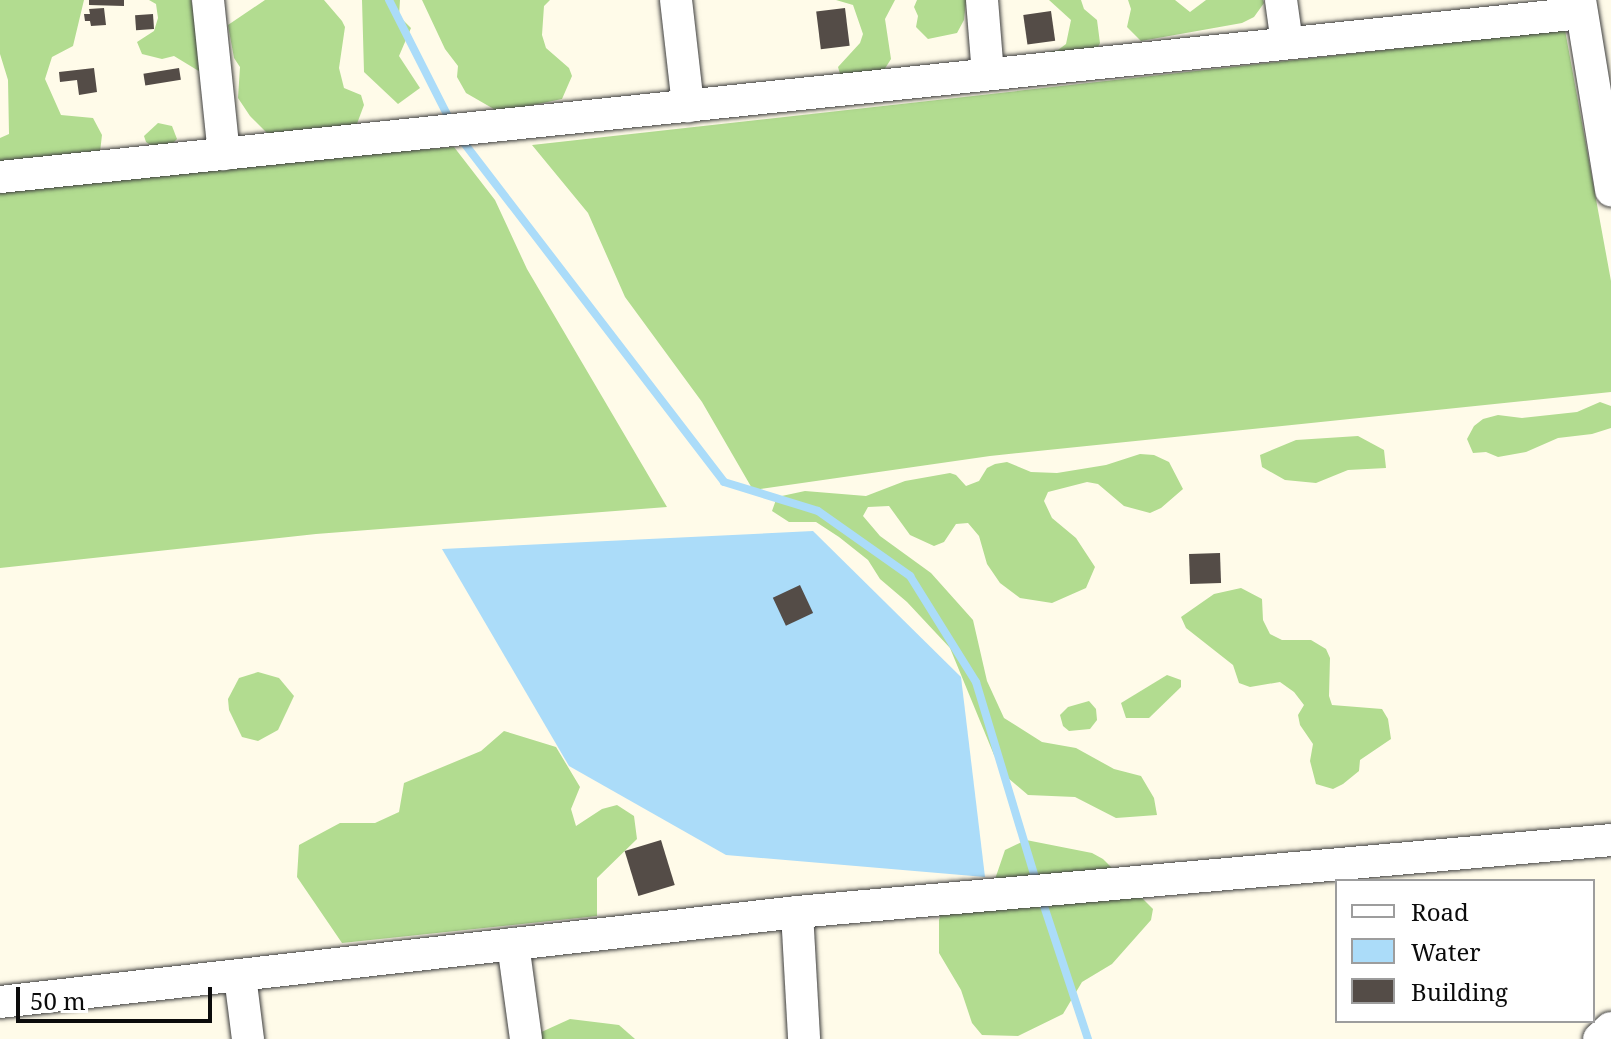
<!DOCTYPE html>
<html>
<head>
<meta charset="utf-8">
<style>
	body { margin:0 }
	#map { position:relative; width:1611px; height:1039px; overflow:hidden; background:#fffbe9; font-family:"Noto Serif",serif }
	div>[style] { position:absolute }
	.forest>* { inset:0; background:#b2dc90 }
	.water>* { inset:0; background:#abdcf9 }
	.stream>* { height:8px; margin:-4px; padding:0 4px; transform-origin:4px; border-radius:4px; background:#abdcf9 }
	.building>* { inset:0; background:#544c47; transform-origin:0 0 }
	.roads { filter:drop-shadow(0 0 2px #3e3e3e) drop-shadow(0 0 2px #3e3e3e) }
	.minor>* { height:32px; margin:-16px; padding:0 16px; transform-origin:16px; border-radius:16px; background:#fff }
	span { translate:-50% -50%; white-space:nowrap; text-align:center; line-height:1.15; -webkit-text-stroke:8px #fff; paint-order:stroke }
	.legend { position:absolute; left:1335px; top:879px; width:260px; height:144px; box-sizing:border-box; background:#fff; border:2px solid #9d9d9d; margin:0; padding:10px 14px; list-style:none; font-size:24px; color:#0b0b0b }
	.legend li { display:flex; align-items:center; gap:16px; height:40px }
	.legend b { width:40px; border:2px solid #9d9d9d }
	.scale { position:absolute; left:16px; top:987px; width:196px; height:36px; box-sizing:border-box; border:4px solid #0b0b0b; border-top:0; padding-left:10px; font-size:24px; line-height:28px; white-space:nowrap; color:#0b0b0b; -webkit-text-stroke:6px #fff; paint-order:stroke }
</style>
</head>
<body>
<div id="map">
	<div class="forest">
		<i style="clip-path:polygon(0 0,84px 0,73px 46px,52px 57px,45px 79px,61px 115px,93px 118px,102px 135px,100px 152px,0 167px,0 138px,9px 134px,8px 80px,0 54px)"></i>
		<i style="clip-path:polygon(149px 0,191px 0,207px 67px,202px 73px,174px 56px,162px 59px,142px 54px,137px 42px,154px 31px,158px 18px,156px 4px)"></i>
		<i style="clip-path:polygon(265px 0,324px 0,342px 21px,345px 27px,339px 68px,344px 88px,361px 95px,364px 105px,355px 129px,270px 136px,250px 116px,238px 98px,240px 67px,234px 58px,228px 25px)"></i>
		<i style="clip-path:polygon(362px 0,400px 0,399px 16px,411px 28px,399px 56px,420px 88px,398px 104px,364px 72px)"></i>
		<i style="clip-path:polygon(422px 0,550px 0,544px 6px,542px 35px,546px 48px,569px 68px,572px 76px,562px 99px,499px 112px,466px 93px,457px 77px,458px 66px,445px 49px)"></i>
		<i style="clip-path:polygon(836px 0,895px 0,885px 19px,891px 59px,879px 78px,842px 81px,838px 67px,860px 43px,863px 34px,853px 5px)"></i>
		<i style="clip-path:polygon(917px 0,966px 0,964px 20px,957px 33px,928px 39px,916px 27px,918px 16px,914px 7px)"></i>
		<i style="clip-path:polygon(1049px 0,1081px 0,1084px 9px,1097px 20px,1100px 43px,1092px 59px,1044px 53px,1058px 50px,1066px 44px,1071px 20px)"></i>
		<i style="clip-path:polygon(1128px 0,1175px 0,1190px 12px,1206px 0,1263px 0,1264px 3px,1254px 17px,1242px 23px,1141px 41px,1127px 27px,1131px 9px)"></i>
		<i style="clip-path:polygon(1565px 30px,1611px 281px,1611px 392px,990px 456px,753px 490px,702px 402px,625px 297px,588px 213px,532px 145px)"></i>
		<i style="clip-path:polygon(158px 123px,172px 126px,177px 139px,173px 143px,152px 146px,146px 142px,144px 136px)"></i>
		<i style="clip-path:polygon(454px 147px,495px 200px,527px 269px,667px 507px,316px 534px,0 568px,0 184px)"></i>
		<i style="clip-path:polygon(1600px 402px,1611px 406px,1611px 428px,1592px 434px,1558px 438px,1526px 452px,1498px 457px,1486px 452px,1473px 453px,1467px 439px,1474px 426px,1483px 419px,1498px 415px,1522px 418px,1577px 412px)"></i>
		<i style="clip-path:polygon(1358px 436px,1384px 450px,1386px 468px,1348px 470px,1316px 483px,1285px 480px,1262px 467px,1260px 455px,1296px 440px)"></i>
		<i style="clip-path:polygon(1140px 454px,1154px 455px,1169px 462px,1183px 489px,1161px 508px,1150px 513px,1124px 506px,1098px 484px,1087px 482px,1048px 492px,1044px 501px,1052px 518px,1076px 538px,1095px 567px,1086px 588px,1052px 603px,1020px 598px,1000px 583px,987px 564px,979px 536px,968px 523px,956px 524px,944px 542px,934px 546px,910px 535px,889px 506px,868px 507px,863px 516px,880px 536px,931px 573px,973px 620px,987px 681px,1004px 718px,1042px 742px,1076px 748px,1114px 769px,1141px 776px,1154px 798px,1157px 815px,1116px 818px,1075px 797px,1028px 795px,1008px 778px,994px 755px,950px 648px,907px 602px,880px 579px,868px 560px,839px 537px,816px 522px,789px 522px,772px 511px,777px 497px,805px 491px,866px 496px,905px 481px,950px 473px,956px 475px,966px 486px,979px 481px,987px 468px,995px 464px,1007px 462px,1031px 472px,1057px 473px,1106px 465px)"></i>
		<i style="clip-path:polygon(1241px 588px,1262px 599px,1263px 620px,1270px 634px,1282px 640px,1311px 640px,1326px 649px,1330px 658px,1329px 696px,1332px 705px,1382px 709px,1388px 719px,1391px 739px,1360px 760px,1359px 771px,1343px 784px,1333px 789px,1316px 784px,1310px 761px,1313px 744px,1300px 725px,1298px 715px,1304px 705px,1294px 692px,1280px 682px,1250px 687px,1239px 683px,1233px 665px,1186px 628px,1181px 617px,1214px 594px)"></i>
		<i style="clip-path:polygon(258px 672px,279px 678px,294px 696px,278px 730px,258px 741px,242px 737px,229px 710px,228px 699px,239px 678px)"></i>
		<i style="clip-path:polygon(1167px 675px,1181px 680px,1181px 687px,1149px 718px,1126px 718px,1121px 703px)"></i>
		<i style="clip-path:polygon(1089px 701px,1096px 709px,1097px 720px,1090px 729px,1069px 731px,1063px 726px,1060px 715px,1068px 707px)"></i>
		<i style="clip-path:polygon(504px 731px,556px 747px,580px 787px,571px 809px,576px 826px,602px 809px,617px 805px,634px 816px,637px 839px,597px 878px,597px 916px,342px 943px,297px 877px,299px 845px,340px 823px,375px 823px,399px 812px,404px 783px,481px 751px)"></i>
		<i style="clip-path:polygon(1026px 840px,1092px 853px,1103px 859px,1153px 909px,1151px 920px,1112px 964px,1082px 982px,1063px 1014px,1018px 1036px,982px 1035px,972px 1023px,961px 990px,939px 953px,939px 920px,943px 906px,993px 885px,1005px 850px)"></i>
		<i style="clip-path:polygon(570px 1019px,619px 1025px,635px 1039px,526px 1039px)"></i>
	</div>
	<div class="water">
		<i style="clip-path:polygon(813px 531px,961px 677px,985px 877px,726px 855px,569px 766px,442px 549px)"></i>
	</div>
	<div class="stream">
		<i style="left:389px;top:0;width:139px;rotate:63.1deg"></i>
		<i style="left:461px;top:139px;width:432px;rotate:52.5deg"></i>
		<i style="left:724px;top:482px;width:98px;rotate:17.1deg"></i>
		<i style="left:818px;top:511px;width:113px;rotate:35.2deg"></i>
		<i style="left:910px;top:576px;width:125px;rotate:58.1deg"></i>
		<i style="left:976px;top:682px;width:211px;rotate:73.2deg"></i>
		<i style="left:1041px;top:897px;width:150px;rotate:71.7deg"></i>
	</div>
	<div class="building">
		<i style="clip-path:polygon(89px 0,124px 0,124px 6px,89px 5px)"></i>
		<i style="clip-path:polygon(104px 8px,106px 25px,91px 26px,90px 21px,85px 21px,84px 14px,90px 14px,89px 9px)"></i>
		<i style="left:845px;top:8px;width:38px;height:29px;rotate:83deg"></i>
		<i style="left:1051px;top:11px;width:30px;height:28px;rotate:82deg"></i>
		<i style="left:153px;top:14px;width:15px;height:18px;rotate:86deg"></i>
		<i style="clip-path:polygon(94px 68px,97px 92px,79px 95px,77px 80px,60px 82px,59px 72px)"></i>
		<i style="left:179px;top:68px;width:12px;height:36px;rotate:81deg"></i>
		<i style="left:1220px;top:553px;width:30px;height:31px;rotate:88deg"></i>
		<i style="left:800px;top:585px;width:31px;height:30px;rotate:65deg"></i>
		<i style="left:661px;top:840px;width:47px;height:38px;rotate:73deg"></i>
	</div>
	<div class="roads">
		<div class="minor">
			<i style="left:208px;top:0;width:155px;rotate:84.1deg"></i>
			<i style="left:676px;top:0;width:107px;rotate:83.5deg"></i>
			<i style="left:982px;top:0;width:74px;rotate:85.4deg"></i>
			<i style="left:1281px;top:0;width:43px;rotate:82.1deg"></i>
			<i style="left:1580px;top:0;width:193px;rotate:80.7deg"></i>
			<i style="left:0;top:177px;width:1590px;rotate:-5.92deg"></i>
			<i style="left:797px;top:912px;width:127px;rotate:86.8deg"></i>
			<i style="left:513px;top:944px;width:96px;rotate:82.2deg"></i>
			<i style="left:240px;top:976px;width:64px;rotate:82.8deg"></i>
			<i style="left:0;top:1002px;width:802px;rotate:-6.44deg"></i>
			<i style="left:797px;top:912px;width:817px;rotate:-5.05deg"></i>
			<i style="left:1599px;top:1039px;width:16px;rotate:-43deg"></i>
		</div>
	</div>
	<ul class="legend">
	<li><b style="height:10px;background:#fff"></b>Road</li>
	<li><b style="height:22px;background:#abdcf9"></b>Water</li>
	<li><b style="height:22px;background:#544c47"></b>Building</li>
	</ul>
	<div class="scale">50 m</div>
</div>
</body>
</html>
